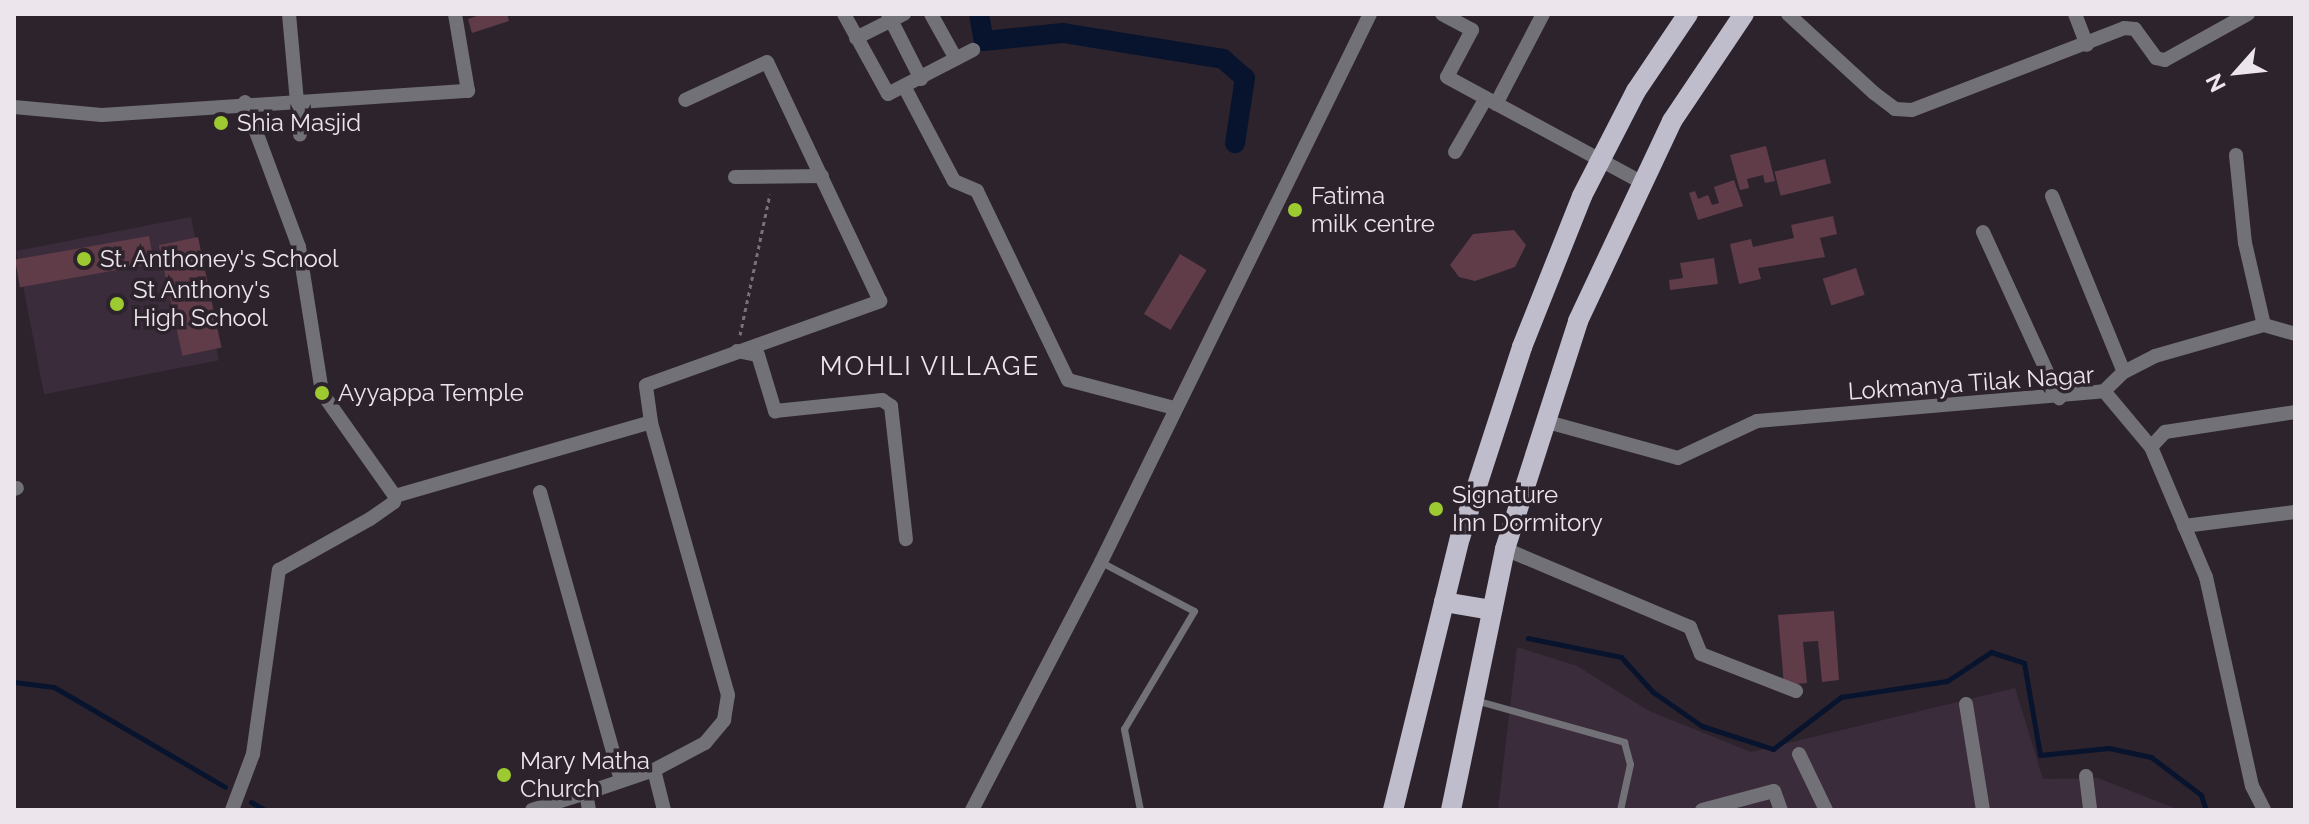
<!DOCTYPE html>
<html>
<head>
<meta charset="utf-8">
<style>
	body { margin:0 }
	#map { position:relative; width:2309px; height:824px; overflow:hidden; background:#2d232d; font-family:Raleway,sans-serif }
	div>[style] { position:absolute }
	.built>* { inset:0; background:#3b2c3b; transform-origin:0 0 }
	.stream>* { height:5px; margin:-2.5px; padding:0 2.5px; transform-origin:2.5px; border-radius:2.5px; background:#08142d }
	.canal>* { height:20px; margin:-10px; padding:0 10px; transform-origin:10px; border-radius:10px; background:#08142d }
	.building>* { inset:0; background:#5f3c48; transform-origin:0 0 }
	.path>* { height:3px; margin-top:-1.5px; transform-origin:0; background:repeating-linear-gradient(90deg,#797079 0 4px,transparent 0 8px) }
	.lane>* { height:7px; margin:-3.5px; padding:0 3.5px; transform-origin:3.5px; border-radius:3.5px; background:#727178 }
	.street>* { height:14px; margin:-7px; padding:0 7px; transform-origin:7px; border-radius:7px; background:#727178 }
	.primary>* { height:20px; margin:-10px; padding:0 10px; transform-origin:10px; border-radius:10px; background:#bfbdcb }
	.dots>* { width:22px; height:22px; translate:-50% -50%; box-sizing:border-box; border:4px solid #2d232d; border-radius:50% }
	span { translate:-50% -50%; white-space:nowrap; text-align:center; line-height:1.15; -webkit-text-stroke:7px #2d232d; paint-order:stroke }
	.poi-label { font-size:24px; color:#ece5ec }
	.left { translate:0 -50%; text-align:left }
	.street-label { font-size:24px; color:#ece5ec }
	.neighbourhood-label { font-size:26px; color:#ece5ec; letter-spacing:2px }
	.frame { position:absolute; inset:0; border:16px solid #ece5ec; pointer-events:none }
	.north { position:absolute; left:2197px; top:32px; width:80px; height:80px; -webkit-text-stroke:6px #2d232d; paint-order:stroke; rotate:243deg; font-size:22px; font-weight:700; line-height:32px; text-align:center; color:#ece5ec }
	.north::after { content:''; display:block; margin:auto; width:28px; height:36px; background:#ece5ec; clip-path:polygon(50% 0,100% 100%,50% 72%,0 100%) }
</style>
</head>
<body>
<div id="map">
	<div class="built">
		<i style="left:191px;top:217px;width:146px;height:178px;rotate:79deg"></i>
		<i style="clip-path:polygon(1517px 647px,1577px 666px,1649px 711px,1751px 752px,2015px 688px,2043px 779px,2098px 778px,2179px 810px,1498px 810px)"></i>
	</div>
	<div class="stream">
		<i style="left:1528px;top:638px;width:95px;rotate:11.5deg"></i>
		<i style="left:1621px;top:657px;width:47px;rotate:47.6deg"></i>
		<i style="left:1653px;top:692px;width:60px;rotate:34.8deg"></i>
		<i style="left:1702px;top:726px;width:75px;rotate:17.9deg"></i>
		<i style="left:1773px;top:749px;width:86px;rotate:-37.4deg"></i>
		<i style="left:1841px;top:697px;width:107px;rotate:-8.6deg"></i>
		<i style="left:1947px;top:681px;width:53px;rotate:-33.4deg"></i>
		<i style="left:1991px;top:652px;width:35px;rotate:18deg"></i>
		<i style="left:2024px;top:663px;width:93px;rotate:80.1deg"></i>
		<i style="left:2040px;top:755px;width:69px;rotate:-5.8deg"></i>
		<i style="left:2109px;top:748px;width:43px;rotate:12.1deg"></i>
		<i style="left:2151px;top:757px;width:63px;rotate:37.2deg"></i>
		<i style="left:2201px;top:795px;width:16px;rotate:72deg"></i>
		<i style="left:14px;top:682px;width:40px;rotate:7.1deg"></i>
		<i style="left:54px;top:687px;width:198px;rotate:30.3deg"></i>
		<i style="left:251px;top:802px;width:16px;rotate:30deg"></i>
	</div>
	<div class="canal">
		<i style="left:979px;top:14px;width:27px;rotate:80deg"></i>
		<i style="left:984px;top:41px;width:79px;rotate:-5.8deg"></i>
		<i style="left:1063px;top:33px;width:162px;rotate:9.2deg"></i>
		<i style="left:1223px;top:59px;width:29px;rotate:41deg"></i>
		<i style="left:1245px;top:78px;width:66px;rotate:98.7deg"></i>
	</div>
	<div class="building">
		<i style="clip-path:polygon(483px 14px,507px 14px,509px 21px,472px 33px,468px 19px)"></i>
		<i style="clip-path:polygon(1766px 146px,1775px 181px,1765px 183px,1763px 175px,1747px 179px,1749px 188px,1740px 190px,1730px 155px)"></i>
		<i style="left:1825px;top:159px;width:25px;height:52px;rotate:76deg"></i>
		<i style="clip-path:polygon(1734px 180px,1743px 206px,1698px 220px,1689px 193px,1695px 191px,1698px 199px,1708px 195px,1712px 205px,1719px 203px,1714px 187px)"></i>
		<i style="clip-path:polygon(1833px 216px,1837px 234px,1820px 238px,1825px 257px,1758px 268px,1761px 279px,1739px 284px,1730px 244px,1751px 239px,1753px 247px,1794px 238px,1791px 225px)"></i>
		<i style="clip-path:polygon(1514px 230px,1526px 245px,1515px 267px,1475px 281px,1459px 277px,1450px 265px,1473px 234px)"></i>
		<i style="left:149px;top:236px;width:28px;height:136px;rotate:80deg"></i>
		<i style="left:198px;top:237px;width:113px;height:40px;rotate:78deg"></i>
		<i style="left:1180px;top:254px;width:31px;height:70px;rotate:31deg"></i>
		<i style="clip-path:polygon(1714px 258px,1718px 284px,1670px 290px,1669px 280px,1683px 278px,1680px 263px)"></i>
		<i style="left:1856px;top:268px;width:28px;height:35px;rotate:72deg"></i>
		<i style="clip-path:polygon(1834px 611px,1839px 680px,1822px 682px,1818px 641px,1803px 642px,1807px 683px,1784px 685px,1778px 615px)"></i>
	</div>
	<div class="path">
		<i style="left:740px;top:335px;width:144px;rotate:-78deg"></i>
	</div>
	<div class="lane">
		<i style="left:1101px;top:562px;width:105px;rotate:27.8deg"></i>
		<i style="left:1194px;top:611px;width:137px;rotate:120.7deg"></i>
		<i style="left:1124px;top:729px;width:83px;rotate:78.8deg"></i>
		<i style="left:1475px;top:700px;width:155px;rotate:15.7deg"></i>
		<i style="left:1624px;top:742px;width:23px;rotate:75deg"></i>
		<i style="left:1630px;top:764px;width:47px;rotate:102.3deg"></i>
	</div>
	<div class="street">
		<i style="left:289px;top:14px;width:121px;rotate:84.8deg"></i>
		<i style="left:844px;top:14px;width:91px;rotate:61.2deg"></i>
		<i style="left:888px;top:94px;width:96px;rotate:-27.4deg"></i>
		<i style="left:888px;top:14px;width:73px;rotate:63.1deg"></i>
		<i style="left:931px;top:14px;width:51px;rotate:60.9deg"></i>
		<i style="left:1442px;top:14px;width:34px;rotate:28deg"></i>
		<i style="left:1472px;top:30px;width:53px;rotate:118deg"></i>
		<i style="left:1447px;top:77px;width:223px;rotate:28.4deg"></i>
		<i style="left:1788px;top:14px;width:117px;rotate:42.6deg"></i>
		<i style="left:1874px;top:93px;width:26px;rotate:37deg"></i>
		<i style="left:1895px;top:109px;width:17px;rotate:3deg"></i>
		<i style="left:1912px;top:110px;width:227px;rotate:-21.1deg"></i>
		<i style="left:2124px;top:28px;width:11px;rotate:5deg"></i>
		<i style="left:2135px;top:29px;width:36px;rotate:54deg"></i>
		<i style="left:2156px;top:58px;width:9px;rotate:13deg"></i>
		<i style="left:2165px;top:60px;width:95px;rotate:-29deg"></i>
		<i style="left:2075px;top:14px;width:33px;rotate:69deg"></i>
		<i style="left:856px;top:38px;width:54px;rotate:-26.6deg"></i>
		<i style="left:905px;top:88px;width:105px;rotate:62.2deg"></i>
		<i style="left:954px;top:181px;width:25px;rotate:23deg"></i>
		<i style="left:977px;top:191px;width:210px;rotate:64.3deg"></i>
		<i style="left:1068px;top:380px;width:110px;rotate:14.8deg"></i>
		<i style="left:245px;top:102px;width:155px;rotate:69.6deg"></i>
		<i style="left:299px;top:247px;width:148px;rotate:81deg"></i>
		<i style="left:322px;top:393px;width:126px;rotate:54.7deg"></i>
		<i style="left:1496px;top:104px;width:102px;rotate:-62.4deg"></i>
		<i style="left:14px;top:107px;width:88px;rotate:5.2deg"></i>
		<i style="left:102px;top:115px;width:367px;rotate:-3.8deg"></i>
		<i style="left:468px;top:91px;width:78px;rotate:-99.6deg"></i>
		<i style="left:1455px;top:152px;width:62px;rotate:-60.1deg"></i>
		<i style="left:2236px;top:155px;width:88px;rotate:84.2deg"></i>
		<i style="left:2245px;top:243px;width:84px;rotate:77deg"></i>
		<i style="left:735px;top:177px;width:87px;rotate:-0.7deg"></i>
		<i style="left:2052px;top:196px;width:190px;rotate:67.8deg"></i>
		<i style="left:1983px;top:232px;width:183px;rotate:65.4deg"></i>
		<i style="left:737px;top:351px;width:21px;rotate:11deg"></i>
		<i style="left:758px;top:355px;width:59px;rotate:73.1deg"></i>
		<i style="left:775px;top:411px;width:108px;rotate:-5.9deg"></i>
		<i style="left:882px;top:400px;width:11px;rotate:34deg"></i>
		<i style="left:891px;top:406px;width:134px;rotate:83.6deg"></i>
		<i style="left:2104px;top:391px;width:28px;rotate:-44deg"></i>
		<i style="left:2124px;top:372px;width:35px;rotate:-27deg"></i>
		<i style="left:2155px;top:356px;width:113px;rotate:-15.9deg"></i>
		<i style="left:2264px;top:325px;width:32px;rotate:16deg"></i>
		<i style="left:1544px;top:421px;width:139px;rotate:15.4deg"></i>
		<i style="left:1678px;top:458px;width:87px;rotate:-25.1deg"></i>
		<i style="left:1757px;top:421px;width:348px;rotate:-4.9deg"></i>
		<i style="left:2104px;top:391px;width:73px;rotate:50deg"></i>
		<i style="left:2151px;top:447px;width:141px;rotate:67.1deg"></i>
		<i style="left:2206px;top:577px;width:214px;rotate:77.6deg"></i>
		<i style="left:2252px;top:786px;width:27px;rotate:63deg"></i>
		<i style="left:2151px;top:447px;width:21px;rotate:-47deg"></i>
		<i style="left:2165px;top:432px;width:132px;rotate:-8.7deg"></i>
		<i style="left:14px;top:489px;width:3px;rotate:-18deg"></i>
		<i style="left:540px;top:492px;width:300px;rotate:74.3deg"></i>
		<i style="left:2184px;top:526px;width:112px;rotate:-7.2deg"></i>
		<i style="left:1505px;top:549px;width:201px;rotate:22.9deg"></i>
		<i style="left:1690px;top:627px;width:29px;rotate:68deg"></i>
		<i style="left:1701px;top:654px;width:102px;rotate:21.3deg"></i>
		<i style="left:1966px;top:704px;width:107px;rotate:80.9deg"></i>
		<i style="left:1799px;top:754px;width:62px;rotate:64.3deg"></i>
		<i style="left:2086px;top:776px;width:34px;rotate:83deg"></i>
		<i style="left:232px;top:810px;width:60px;rotate:-69.4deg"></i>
		<i style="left:253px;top:754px;width:186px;rotate:-82deg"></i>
		<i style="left:279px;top:570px;width:104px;rotate:-29.3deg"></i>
		<i style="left:370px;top:519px;width:29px;rotate:-35deg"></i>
		<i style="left:394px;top:502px;width:6px;rotate:-81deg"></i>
		<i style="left:395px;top:496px;width:266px;rotate:-16.1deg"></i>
		<i style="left:532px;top:810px;width:57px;rotate:-17.5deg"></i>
		<i style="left:589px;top:810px;width:17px;rotate:-100deg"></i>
		<i style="left:586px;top:793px;width:72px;rotate:-18.7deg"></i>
		<i style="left:664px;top:810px;width:41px;rotate:-104deg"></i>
		<i style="left:654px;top:770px;width:58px;rotate:-27.9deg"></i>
		<i style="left:705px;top:743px;width:30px;rotate:-50deg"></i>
		<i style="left:724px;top:720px;width:25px;rotate:-81deg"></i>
		<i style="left:728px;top:695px;width:284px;rotate:-105.8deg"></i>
		<i style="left:651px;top:422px;width:37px;rotate:-98deg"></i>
		<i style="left:646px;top:385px;width:249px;rotate:-19.7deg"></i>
		<i style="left:880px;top:301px;width:264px;rotate:-115.3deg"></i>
		<i style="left:767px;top:62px;width:90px;rotate:155.1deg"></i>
		<i style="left:972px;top:810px;width:280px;rotate:-62.5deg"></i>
		<i style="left:1101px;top:562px;width:610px;rotate:-63.85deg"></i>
		<i style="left:1702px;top:810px;width:74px;rotate:-14.8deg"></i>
		<i style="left:1774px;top:791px;width:20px;rotate:70deg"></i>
	</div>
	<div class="primary">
		<i style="left:1444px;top:602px;width:49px;rotate:9.5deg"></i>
		<i style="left:1393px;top:810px;width:280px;rotate:-76.2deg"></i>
		<i style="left:1460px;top:538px;width:201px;rotate:-72deg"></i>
		<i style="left:1522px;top:347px;width:162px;rotate:-68.3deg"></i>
		<i style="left:1582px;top:196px;width:118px;rotate:-62.8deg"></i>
		<i style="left:1636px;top:91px;width:93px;rotate:-56deg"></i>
		<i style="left:1451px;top:810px;width:267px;rotate:-78.3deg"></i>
		<i style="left:1505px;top:549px;width:239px;rotate:-72.2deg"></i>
		<i style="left:1578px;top:321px;width:221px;rotate:-64.8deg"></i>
		<i style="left:1672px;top:121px;width:129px;rotate:-56.1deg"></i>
	</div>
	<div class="dots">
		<i style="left:221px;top:123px;background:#9dca30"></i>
		<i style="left:1295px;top:210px;background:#9dca30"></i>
		<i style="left:84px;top:259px;background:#9dca30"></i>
		<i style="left:117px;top:304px;background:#9dca30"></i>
		<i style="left:322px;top:393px;background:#9dca30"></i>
		<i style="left:1436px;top:509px;background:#9dca30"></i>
		<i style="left:504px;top:775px;background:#9dca30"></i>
	</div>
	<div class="poi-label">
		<span class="left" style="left:237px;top:123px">Shia Masjid</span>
		<span class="left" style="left:1311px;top:210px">Fatima<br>milk centre</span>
		<span class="left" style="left:100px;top:259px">St. Anthoney's School</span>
		<span class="left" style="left:133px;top:304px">St Anthony's<br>High School</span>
		<span class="left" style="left:338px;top:393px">Ayyappa Temple</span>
		<span class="left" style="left:1452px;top:509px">Signature<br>Inn Dormitory</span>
		<span class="left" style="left:520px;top:775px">Mary Matha<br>Church</span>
	</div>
	<div class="street-label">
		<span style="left:1971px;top:383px;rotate:-4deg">Lokmanya Tilak Nagar</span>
	</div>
	<div class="neighbourhood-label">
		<span style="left:930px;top:367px">MOHLI VILLAGE</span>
	</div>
	<div class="frame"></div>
	<div class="north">N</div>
</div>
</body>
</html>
